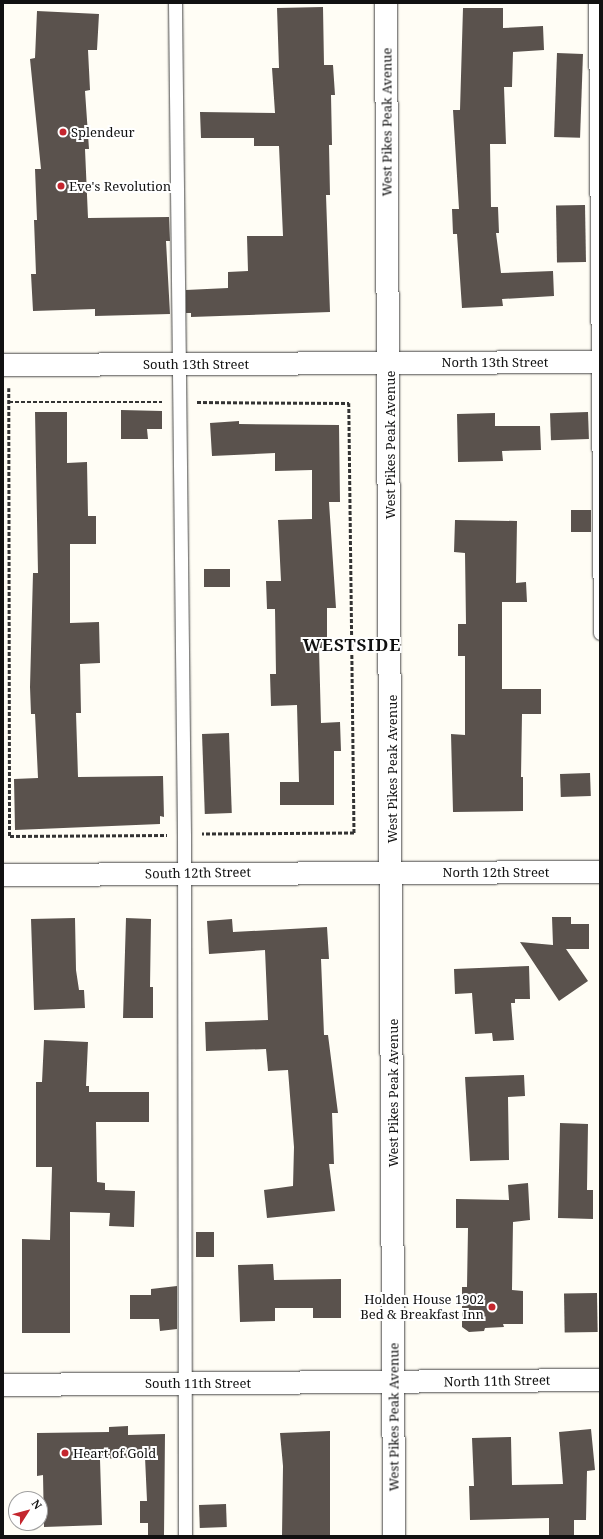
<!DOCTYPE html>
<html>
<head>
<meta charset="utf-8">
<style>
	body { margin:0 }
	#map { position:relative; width:603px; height:1539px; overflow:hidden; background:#fffdf5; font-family:"Noto Serif",serif }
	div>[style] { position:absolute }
	.building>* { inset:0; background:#5a524d; transform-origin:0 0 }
	.path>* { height:2.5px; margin-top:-1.25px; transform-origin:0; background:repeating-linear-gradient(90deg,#333 0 4px,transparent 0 6px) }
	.roads { filter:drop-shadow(0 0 1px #444) drop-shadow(0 0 1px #444) }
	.service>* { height:13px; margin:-6.5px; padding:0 6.5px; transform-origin:6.5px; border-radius:6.5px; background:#fff }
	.minor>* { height:22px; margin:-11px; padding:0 11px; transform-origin:11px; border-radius:11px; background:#fff }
	.dots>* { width:11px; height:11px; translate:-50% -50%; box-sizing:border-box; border:2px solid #fff; border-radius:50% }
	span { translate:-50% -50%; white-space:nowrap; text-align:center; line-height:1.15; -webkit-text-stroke:4px #fff; paint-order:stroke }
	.street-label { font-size:13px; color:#111 }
	.poi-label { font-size:13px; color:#111 }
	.left { translate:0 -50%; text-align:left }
	.right { translate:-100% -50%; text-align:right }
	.district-label { font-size:17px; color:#111; font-weight:700; letter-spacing:1px }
	.frame { position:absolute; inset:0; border:4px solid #111; pointer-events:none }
	.north { position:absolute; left:8px; top:1491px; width:40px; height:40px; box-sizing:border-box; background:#fff; border:1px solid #a0a0a0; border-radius:50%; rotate:54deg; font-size:11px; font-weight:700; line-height:16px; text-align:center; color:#111 }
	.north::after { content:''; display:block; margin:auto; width:14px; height:18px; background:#c4262e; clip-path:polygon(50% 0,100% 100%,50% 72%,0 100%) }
</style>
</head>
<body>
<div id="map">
	<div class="building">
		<i style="clip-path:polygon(323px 7px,324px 65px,333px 65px,335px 95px,331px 95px,332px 145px,329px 145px,330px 195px,326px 195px,330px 312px,191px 317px,191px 313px,186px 313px,186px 290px,228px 288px,228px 272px,248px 271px,247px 236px,283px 236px,279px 146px,254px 146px,254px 138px,201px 138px,200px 112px,275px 113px,272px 68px,279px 68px,277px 8px)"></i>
		<i style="clip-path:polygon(463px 8px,503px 8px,503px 28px,543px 26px,544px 50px,513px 52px,512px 87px,504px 87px,506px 144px,490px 144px,491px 207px,498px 207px,499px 233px,496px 233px,501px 273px,553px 271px,554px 296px,502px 299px,503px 306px,462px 308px,457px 234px,453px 234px,452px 209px,459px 209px,453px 110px,460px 110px)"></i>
		<i style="clip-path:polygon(37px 11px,99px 14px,97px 50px,88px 50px,90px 90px,85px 91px,89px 149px,85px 149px,88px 218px,169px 217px,170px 241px,166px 241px,170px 314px,95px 316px,95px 309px,33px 311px,31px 274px,36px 274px,34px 220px,37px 220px,35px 169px,41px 169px,30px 59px,35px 58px)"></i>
		<i style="left:557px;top:53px;width:26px;height:84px;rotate:2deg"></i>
		<i style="left:585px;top:205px;width:57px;height:29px;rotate:89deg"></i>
		<i style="clip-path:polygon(121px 410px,162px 411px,162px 429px,147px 429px,148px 439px,121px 439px)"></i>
		<i style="clip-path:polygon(35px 412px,67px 412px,67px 463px,87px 462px,88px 516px,96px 516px,96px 544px,70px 544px,70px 623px,99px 622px,100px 663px,80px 664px,81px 713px,76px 713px,78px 777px,163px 776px,164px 817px,160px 816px,160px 824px,15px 830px,14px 779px,38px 778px,35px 714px,31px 714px,30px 687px,33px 573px,38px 573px)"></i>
		<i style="left:588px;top:412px;width:27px;height:38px;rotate:88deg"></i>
		<i style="clip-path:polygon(495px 413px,495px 426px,540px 426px,541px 450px,502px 451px,503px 461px,458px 462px,457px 414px)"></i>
		<i style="clip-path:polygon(239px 421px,239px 424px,339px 425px,340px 502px,329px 502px,336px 608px,327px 608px,327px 648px,319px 648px,321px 723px,340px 722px,341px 751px,334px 751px,334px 805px,280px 805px,280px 782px,299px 782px,297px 705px,271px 706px,270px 674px,276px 674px,275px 609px,267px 609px,266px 581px,281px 581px,278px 520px,312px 519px,312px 470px,275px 471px,275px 453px,212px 456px,210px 423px)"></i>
		<i style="left:571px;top:510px;width:20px;height:22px"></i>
		<i style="clip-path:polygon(455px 520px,517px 521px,516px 583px,526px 582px,527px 602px,502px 602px,502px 689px,541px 689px,541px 714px,522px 714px,521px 777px,523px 777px,523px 811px,453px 812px,451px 734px,465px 735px,465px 656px,458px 656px,458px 624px,466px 624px,465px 553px,454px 552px)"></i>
		<i style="left:204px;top:569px;width:26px;height:18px"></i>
		<i style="left:229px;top:733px;width:80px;height:27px;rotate:88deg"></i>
		<i style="left:590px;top:773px;width:23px;height:30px;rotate:88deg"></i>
		<i style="clip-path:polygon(552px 917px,571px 917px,571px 924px,589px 924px,589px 949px,566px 949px,588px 981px,559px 1001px,520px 942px,553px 945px)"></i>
		<i style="clip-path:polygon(75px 918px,76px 970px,79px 990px,84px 990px,85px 1008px,34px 1010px,31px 919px)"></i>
		<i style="clip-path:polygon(126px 918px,151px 919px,150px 987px,153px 987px,153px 1018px,123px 1018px)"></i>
		<i style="clip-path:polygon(232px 919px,233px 932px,327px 927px,329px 959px,321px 959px,324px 1035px,328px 1035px,338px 1113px,332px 1113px,334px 1164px,329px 1164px,335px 1211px,267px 1218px,264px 1190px,293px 1186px,294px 1147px,288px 1070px,268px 1071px,266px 1049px,206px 1051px,205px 1022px,268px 1020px,265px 950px,209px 954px,207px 921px)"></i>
		<i style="clip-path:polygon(529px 966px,530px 999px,515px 999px,515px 1003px,511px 1003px,514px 1040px,493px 1041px,492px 1033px,475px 1034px,472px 993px,455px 994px,454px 969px)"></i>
		<i style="clip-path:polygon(44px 1040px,88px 1042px,86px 1086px,89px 1086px,89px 1092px,149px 1092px,149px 1122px,96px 1122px,97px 1182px,105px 1183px,105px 1190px,135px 1191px,134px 1227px,109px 1226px,110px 1213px,70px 1212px,70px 1333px,22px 1333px,22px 1239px,50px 1240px,52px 1167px,36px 1167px,36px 1082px,42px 1082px)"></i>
		<i style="clip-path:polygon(524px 1075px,525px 1096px,508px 1097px,509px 1160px,470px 1161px,465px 1077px)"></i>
		<i style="clip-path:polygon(560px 1123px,588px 1124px,587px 1190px,593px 1190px,593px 1219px,558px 1218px)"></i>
		<i style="clip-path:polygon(528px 1183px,530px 1220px,513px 1222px,512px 1290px,523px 1291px,523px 1324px,503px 1324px,504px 1327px,485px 1328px,484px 1331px,469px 1332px,462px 1327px,462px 1287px,467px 1287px,468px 1228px,456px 1228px,456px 1199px,509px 1200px,508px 1185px)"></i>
		<i style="left:196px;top:1232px;width:18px;height:25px"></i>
		<i style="clip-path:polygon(273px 1264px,274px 1280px,341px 1279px,341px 1318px,313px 1318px,313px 1308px,275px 1308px,275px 1321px,240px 1322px,238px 1265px)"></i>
		<i style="clip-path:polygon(177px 1286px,177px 1329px,160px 1331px,159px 1319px,130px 1319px,130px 1295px,151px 1295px,151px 1289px)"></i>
		<i style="left:597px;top:1293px;width:39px;height:33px;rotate:89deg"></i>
		<i style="clip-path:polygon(128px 1426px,128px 1435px,165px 1434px,164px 1536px,148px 1536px,148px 1523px,140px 1523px,140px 1501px,147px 1501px,145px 1457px,100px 1459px,102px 1525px,44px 1527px,43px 1475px,37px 1476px,37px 1433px,109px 1432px,109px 1427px)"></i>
		<i style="clip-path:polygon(591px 1429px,595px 1470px,587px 1471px,586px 1520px,574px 1520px,574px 1536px,549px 1536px,549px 1518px,470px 1520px,469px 1486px,474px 1486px,472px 1438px,511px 1437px,512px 1485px,563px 1484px,559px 1432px)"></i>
		<i style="clip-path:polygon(330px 1431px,330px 1536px,282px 1536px,283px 1466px,280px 1433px)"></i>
		<i style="left:226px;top:1504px;width:23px;height:27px;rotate:88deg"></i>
	</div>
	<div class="path">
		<i style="left:9px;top:388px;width:448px;rotate:89.9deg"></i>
		<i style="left:10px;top:836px;width:157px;rotate:-0.4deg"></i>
		<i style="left:9px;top:402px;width:153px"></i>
		<i style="left:197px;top:402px;width:152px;rotate:0.4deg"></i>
		<i style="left:349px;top:403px;width:430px;rotate:89.3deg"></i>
		<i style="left:354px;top:833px;width:152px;rotate:179.6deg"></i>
	</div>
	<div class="roads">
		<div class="service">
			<i style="left:175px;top:3px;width:832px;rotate:89.38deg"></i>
			<i style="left:184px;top:835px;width:701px;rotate:89.92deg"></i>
			<i style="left:595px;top:3px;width:630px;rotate:89.55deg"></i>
		</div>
		<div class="minor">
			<i style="left:386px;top:3px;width:1533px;rotate:89.7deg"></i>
			<i style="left:3px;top:365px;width:597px;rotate:-0.29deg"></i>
			<i style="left:3px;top:875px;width:597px;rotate:-0.29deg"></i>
			<i style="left:3px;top:1385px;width:597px;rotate:-0.48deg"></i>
		</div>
	</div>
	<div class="dots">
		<i style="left:63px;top:132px;background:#c4262e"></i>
		<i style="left:61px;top:186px;background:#c4262e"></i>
		<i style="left:492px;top:1307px;background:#c4262e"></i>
		<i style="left:65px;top:1453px;background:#c4262e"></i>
	</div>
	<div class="street-label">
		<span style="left:387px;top:122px;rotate:-90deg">West Pikes Peak Avenue</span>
		<span style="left:495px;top:362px">North 13th Street</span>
		<span style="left:196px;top:364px">South 13th Street</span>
		<span style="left:390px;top:445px;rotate:-90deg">West Pikes Peak Avenue</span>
		<span style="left:392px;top:769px;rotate:-90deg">West Pikes Peak Avenue</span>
		<span style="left:496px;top:872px">North 12th Street</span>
		<span style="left:198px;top:873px;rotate:-1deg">South 12th Street</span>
		<span style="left:393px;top:1093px;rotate:-90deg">West Pikes Peak Avenue</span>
		<span style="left:497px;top:1381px;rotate:-1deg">North 11th Street</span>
		<span style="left:198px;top:1383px">South 11th Street</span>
		<span style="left:394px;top:1417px;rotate:-90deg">West Pikes Peak Avenue</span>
	</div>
	<div class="poi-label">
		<span class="left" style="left:71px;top:132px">Splendeur</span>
		<span class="left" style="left:69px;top:186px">Eve's Revolution</span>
		<span class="right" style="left:484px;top:1307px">Holden House 1902<br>Bed &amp; Breakfast Inn</span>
		<span class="left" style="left:73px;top:1453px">Heart of Gold</span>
	</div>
	<div class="district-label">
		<span style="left:352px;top:645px">WESTSIDE</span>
	</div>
	<div class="frame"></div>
	<div class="north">N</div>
</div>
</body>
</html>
